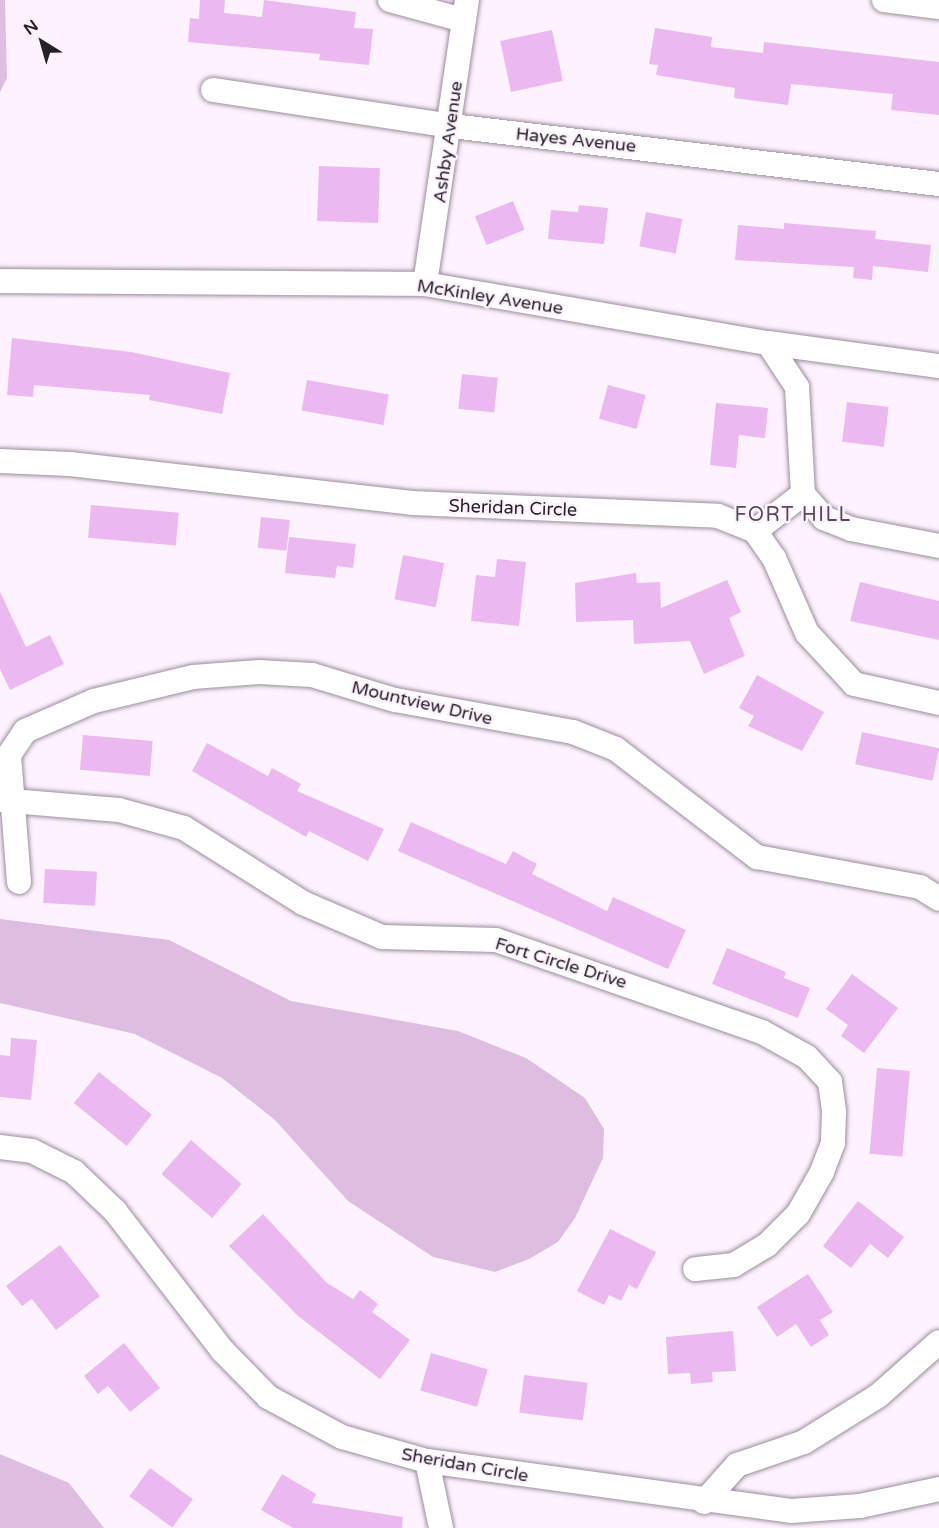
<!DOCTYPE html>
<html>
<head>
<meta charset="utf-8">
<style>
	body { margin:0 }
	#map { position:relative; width:939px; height:1528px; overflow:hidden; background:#fdf2fe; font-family:"Varela Round",sans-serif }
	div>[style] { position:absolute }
	.green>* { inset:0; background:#debee0 }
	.building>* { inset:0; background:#ebb8f0; transform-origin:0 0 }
	.roads { filter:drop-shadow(0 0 2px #9a8e9b) drop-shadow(0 0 2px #9a8e9b) }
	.minor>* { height:24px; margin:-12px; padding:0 12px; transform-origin:12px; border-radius:12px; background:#fff }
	span { translate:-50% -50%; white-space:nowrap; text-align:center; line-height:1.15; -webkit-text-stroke:5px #fdf2fe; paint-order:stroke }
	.street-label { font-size:18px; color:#252126 }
	.neighbourhood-label { font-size:20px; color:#554a56; letter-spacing:1.5px }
	.north { position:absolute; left:12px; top:12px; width:60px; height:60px; -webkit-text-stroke:4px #fdf2fe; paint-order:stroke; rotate:323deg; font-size:16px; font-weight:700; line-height:24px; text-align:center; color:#252126 }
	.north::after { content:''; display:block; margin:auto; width:21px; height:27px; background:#252126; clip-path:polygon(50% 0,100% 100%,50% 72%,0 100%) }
</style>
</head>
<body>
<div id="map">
	<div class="green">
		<i style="clip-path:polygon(0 0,5px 0,7px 78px,0 92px)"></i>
		<i style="clip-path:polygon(0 919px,169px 940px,291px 1001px,458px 1031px,526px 1058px,585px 1098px,604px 1129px,603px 1158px,575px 1218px,558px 1242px,529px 1259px,495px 1272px,433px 1257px,348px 1201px,275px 1120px,222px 1078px,135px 1034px,0 1003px)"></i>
		<i style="clip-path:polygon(0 1454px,69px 1483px,104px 1528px,0 1528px)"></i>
	</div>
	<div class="building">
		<i style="clip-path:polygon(200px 0,225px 0,224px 13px,262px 17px,264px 0,356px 12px,354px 28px,373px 29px,369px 65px,319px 60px,320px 54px,188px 42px,190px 18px,199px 19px)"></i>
		<i style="clip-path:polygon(655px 28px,712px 37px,711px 47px,763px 53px,764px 42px,939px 62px,939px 115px,891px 110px,893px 94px,791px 84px,788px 105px,734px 98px,735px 88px,656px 75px,658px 65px,649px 64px)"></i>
		<i style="left:552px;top:30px;width:52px;height:53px;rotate:78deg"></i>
		<i style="left:319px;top:166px;width:61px;height:55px;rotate:2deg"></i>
		<i style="left:513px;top:201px;width:31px;height:41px;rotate:68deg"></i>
		<i style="clip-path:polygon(579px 205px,608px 208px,604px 244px,548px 239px,551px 210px,578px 212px)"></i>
		<i style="left:646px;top:212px;width:37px;height:35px;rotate:11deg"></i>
		<i style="clip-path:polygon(784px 223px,876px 231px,875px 239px,931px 245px,928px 272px,873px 266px,872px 280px,853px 278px,854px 267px,735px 260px,738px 225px,784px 229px)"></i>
		<i style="clip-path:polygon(12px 338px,131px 352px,230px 373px,222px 414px,149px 400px,150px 395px,34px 385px,33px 397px,7px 395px)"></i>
		<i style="left:462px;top:374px;width:36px;height:35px;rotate:6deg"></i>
		<i style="left:307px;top:380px;width:83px;height:31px;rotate:10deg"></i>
		<i style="left:608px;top:385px;width:39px;height:35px;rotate:15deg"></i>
		<i style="left:847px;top:402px;width:42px;height:40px;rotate:7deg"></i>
		<i style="clip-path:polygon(716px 403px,768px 408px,765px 438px,739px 435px,736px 468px,710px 465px)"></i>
		<i style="left:91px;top:505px;width:88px;height:33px;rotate:5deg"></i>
		<i style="left:261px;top:517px;width:29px;height:31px;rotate:6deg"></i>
		<i style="clip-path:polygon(289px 537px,356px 544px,353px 568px,337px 566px,335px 578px,285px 573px)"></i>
		<i style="left:403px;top:555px;width:42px;height:45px;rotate:11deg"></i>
		<i style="clip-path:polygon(497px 559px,526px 562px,519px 626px,471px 621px,476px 575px,495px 577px)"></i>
		<i style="clip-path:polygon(636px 573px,637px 583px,660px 582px,661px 608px,727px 580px,741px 612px,729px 618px,745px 656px,704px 674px,690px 641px,634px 644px,633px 620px,576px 622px,575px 583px)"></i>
		<i style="clip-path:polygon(860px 582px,939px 601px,939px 640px,850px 621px)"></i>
		<i style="clip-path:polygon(0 592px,26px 647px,50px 635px,64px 664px,10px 690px,0 669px)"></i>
		<i style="clip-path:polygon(757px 675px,824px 712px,802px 751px,748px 726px,754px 716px,739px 708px)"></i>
		<i style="left:862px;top:732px;width:79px;height:33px;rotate:12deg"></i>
		<i style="left:83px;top:735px;width:70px;height:35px;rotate:5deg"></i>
		<i style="clip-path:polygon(207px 743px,268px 776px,272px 768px,301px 784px,297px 791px,384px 829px,368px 861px,309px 831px,306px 837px,192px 771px)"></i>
		<i style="clip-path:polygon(411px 822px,506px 864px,513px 851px,537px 864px,532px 874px,607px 911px,613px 897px,686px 930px,668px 969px,398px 851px)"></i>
		<i style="left:45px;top:869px;width:52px;height:34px;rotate:3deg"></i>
		<i style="clip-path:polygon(727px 948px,786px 972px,784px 978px,810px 988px,798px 1018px,712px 984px)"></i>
		<i style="clip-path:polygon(852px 974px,898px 1008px,864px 1053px,841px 1036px,848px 1025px,826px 1009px)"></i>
		<i style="clip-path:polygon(11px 1038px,37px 1040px,31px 1100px,0 1097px,0 1055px,10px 1056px)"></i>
		<i style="left:877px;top:1068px;width:33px;height:86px;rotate:5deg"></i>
		<i style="left:99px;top:1072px;width:68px;height:40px;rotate:39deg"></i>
		<i style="left:191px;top:1140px;width:67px;height:45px;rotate:41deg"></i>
		<i style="clip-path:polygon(858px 1201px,904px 1237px,888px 1258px,870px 1244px,851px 1268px,823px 1246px)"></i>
		<i style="clip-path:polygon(263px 1214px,327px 1283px,353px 1299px,360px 1290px,378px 1304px,372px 1312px,410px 1340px,380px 1379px,298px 1316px,229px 1246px)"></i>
		<i style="clip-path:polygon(610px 1229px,656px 1252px,637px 1289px,629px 1285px,621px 1301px,609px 1295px,604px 1305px,577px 1291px)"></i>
		<i style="clip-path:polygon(60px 1245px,100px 1296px,56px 1330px,32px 1299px,22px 1306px,6px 1286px)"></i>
		<i style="clip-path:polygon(808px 1274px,833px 1312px,820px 1320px,829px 1335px,811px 1347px,796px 1324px,777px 1337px,757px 1307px)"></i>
		<i style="clip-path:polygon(733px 1331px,736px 1371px,712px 1372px,713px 1382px,691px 1384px,690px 1373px,668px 1374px,666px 1337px)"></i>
		<i style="clip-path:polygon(124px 1343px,160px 1388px,130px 1412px,108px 1386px,98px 1394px,84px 1376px)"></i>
		<i style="left:431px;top:1353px;width:59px;height:39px;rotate:16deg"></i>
		<i style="left:524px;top:1375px;width:64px;height:38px;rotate:7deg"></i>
		<i style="left:150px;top:1468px;width:53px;height:35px;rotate:36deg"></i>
		<i style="clip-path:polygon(282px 1474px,316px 1494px,312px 1503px,403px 1517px,402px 1528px,293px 1528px,261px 1510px)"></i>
	</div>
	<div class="roads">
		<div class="minor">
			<i style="left:390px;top:0;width:76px;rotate:15.3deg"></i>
			<i style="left:884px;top:0;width:55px;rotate:7.3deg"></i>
			<i style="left:213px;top:90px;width:242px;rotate:8.6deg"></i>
			<i style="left:452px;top:126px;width:490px;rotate:6.8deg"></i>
			<i style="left:0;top:281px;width:425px;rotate:0.4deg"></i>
			<i style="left:425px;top:284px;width:348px;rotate:9.8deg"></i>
			<i style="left:768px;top:343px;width:173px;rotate:7.7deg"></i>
			<i style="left:425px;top:284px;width:287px;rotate:-81.6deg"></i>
			<i style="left:768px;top:343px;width:53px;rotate:56.6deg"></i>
			<i style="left:797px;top:387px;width:107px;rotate:86.8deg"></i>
			<i style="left:803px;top:494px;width:32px;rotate:49deg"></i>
			<i style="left:824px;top:518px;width:29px;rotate:22deg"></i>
			<i style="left:851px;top:529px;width:90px;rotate:10.9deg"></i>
			<i style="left:0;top:461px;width:70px;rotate:2.5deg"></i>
			<i style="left:70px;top:464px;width:344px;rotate:6.5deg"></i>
			<i style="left:412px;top:503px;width:306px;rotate:2.4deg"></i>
			<i style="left:718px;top:516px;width:40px;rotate:22deg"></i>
			<i style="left:755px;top:531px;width:33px;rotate:55deg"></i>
			<i style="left:774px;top:558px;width:82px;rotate:66.3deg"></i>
			<i style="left:807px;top:633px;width:69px;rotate:47.3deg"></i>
			<i style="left:854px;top:684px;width:87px;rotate:12.6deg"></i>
			<i style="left:755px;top:531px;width:61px;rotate:-37.6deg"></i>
			<i style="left:0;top:800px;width:119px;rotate:4.8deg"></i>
			<i style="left:119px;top:810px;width:67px;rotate:15.5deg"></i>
			<i style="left:184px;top:828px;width:141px;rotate:32.2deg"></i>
			<i style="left:303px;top:903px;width:86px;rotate:23.3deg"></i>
			<i style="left:382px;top:937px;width:114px;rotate:1.5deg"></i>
			<i style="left:496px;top:940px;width:281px;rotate:19.1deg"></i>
			<i style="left:762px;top:1032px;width:51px;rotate:29.1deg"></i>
			<i style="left:807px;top:1057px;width:34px;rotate:47deg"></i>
			<i style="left:830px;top:1082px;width:30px;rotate:82deg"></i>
			<i style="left:834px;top:1112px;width:31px;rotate:92deg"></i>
			<i style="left:833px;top:1143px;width:31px;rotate:111deg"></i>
			<i style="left:822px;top:1172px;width:48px;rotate:119.7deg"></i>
			<i style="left:798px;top:1214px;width:44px;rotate:135deg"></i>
			<i style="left:767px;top:1245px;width:39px;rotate:149deg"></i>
			<i style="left:734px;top:1265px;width:39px;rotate:174deg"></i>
			<i style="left:19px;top:882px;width:127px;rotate:-94.5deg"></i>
			<i style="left:9px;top:755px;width:29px;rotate:-56deg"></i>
			<i style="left:25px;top:731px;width:75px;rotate:-23.5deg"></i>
			<i style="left:94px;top:701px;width:102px;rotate:-13.6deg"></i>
			<i style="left:193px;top:677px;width:66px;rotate:-4.3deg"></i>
			<i style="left:259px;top:672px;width:53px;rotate:3.2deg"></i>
			<i style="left:312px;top:675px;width:87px;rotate:16.8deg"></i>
			<i style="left:395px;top:700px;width:181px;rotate:10.2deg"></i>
			<i style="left:573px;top:732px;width:46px;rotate:21.6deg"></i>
			<i style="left:616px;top:749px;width:178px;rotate:37.5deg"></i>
			<i style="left:757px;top:857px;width:166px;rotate:10.4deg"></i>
			<i style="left:920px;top:887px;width:22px;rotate:32deg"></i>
			<i style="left:0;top:1147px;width:32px;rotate:7deg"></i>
			<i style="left:32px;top:1151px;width:47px;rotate:26.6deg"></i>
			<i style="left:74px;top:1172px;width:57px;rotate:43.6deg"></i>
			<i style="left:115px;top:1211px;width:175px;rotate:52.4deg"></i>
			<i style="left:222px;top:1350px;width:66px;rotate:45.6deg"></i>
			<i style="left:268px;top:1397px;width:84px;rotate:28.4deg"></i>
			<i style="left:342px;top:1437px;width:88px;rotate:15.8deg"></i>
			<i style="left:427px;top:1461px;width:367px;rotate:7.8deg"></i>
			<i style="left:791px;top:1511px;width:69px;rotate:-4.1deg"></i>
			<i style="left:860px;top:1506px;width:81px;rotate:-12.1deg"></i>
			<i style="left:427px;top:1461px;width:68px;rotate:78.2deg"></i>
			<i style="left:704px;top:1502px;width:50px;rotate:-48.3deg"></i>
			<i style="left:737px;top:1465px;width:71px;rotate:-18.9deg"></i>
			<i style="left:804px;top:1442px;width:87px;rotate:-31.9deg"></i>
			<i style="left:878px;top:1396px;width:81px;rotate:-41.5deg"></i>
		</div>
	</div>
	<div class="street-label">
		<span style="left:576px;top:140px;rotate:6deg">Hayes Avenue</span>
		<span style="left:448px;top:142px;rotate:-82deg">Ashby Avenue</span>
		<span style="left:490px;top:297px;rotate:9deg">McKinley Avenue</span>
		<span style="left:513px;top:508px;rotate:2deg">Sheridan Circle</span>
		<span style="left:422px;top:703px;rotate:13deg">Mountview Drive</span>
		<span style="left:561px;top:963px;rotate:17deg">Fort Circle Drive</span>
		<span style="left:465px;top:1465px;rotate:10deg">Sheridan Circle</span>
	</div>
	<div class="neighbourhood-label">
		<span style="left:793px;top:515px">FORT HILL</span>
	</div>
	<div class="north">N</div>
</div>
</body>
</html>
